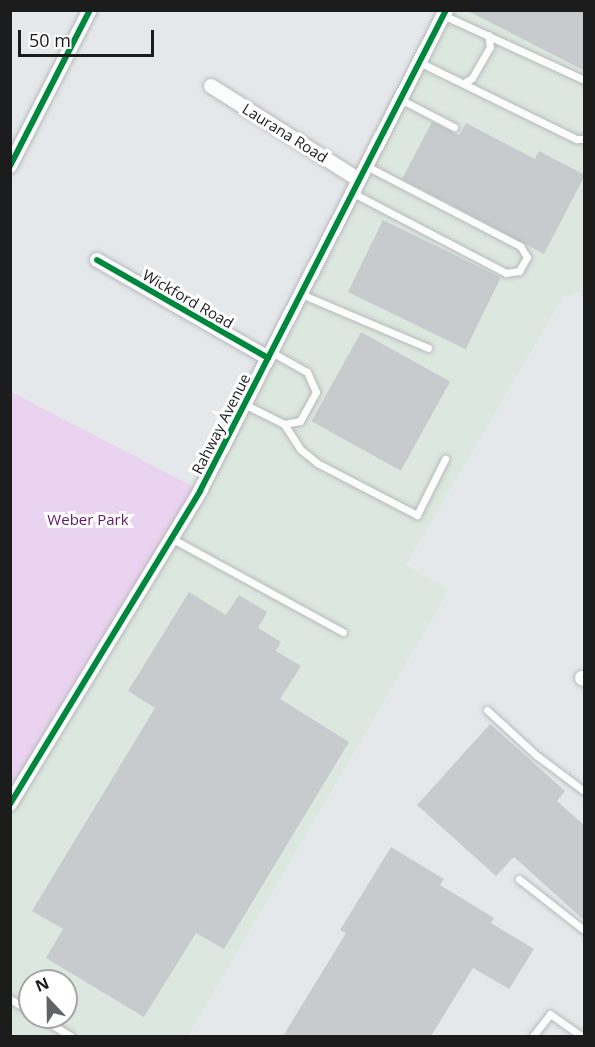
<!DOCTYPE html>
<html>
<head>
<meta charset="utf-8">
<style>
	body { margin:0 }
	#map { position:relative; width:595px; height:1047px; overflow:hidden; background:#e5e8eb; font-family:"Open Sans",sans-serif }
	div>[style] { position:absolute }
	.industrial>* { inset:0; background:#dce7df }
	.park>* { inset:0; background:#ead3f0 }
	.building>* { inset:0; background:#c8cbcd; transform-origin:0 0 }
	.roads { filter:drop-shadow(0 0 2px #b8b9bb) drop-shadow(0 0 2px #b8b9bb) }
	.service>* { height:7px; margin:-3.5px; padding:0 3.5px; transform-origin:3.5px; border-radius:3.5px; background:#fbfcfc }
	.minor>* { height:14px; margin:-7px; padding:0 7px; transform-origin:7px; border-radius:7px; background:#fbfcfc }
	.cycleway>* { height:6px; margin:-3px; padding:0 3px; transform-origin:3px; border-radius:3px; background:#00873e }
	span { translate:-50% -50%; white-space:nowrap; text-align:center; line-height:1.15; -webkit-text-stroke:6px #fff; paint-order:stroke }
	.street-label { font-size:15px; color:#1c1c1c }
	.park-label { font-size:15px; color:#661272 }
	.frame { position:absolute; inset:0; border:12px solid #1c1c1c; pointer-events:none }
	.north { position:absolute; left:18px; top:969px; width:60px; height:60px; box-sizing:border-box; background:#fff; border:2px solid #a4a4a4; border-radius:50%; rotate:338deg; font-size:16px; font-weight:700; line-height:24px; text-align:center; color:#1c1c1c }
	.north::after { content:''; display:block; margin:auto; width:21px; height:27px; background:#626364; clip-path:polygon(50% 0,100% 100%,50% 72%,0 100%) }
	.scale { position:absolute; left:18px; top:30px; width:136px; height:27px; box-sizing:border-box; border:3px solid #1c1c1c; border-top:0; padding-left:8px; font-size:18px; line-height:21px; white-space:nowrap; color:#1c1c1c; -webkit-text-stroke:4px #fff; paint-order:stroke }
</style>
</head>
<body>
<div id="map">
	<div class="industrial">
		<i style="clip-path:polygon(evenodd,446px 11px,584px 11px,584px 290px,563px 297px,406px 565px,449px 590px,188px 1036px,11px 1036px,10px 775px,200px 490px,446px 11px,30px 981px,66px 981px,66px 1017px,30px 1017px,30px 981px)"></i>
	</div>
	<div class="park">
		<i style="clip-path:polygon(11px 392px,200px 490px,11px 787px)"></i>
	</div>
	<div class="building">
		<i style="clip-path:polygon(466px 10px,585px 10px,585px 71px)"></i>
		<i style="clip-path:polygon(432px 122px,459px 135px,466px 123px,535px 159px,539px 151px,585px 175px,544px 254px,402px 179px)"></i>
		<i style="left:383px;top:220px;width:131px;height:80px;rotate:26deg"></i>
		<i style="left:361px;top:332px;width:102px;height:102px;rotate:29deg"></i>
		<i style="clip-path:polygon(189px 592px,226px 615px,239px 595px,267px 612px,258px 628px,281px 642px,276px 651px,301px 666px,280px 699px,349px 742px,224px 949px,196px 933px,144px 1017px,46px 958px,63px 929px,32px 911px,155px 708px,128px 691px)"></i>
		<i style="clip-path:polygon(490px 724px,565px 791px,557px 801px,585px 826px,585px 921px,514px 857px,496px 876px,417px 805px)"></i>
		<i style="clip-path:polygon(391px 847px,444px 879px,440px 885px,494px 918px,491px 923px,534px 949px,509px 989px,473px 968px,431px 1036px,283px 1036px,346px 933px,340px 930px)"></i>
	</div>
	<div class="roads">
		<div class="service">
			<i style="left:443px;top:15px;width:155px;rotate:24.7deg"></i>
			<i style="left:419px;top:62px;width:175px;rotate:26.1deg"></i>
			<i style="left:576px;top:139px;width:8px"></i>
			<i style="left:464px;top:83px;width:9px;rotate:-32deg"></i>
			<i style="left:472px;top:78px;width:36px;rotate:-60deg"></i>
			<i style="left:490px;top:47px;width:12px;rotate:-99deg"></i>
			<i style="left:400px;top:99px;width:61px;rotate:27.4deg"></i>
			<i style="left:353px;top:193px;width:173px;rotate:27.6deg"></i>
			<i style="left:506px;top:273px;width:13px;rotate:-9deg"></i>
			<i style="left:519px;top:271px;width:16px;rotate:-60deg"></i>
			<i style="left:527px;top:257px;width:13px;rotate:-122deg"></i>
			<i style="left:520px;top:246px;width:174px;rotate:-152.5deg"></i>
			<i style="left:301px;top:294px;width:138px;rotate:23deg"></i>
			<i style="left:244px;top:404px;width:45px;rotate:26.6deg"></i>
			<i style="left:284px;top:424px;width:16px;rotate:-11deg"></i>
			<i style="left:300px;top:421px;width:33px;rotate:-61deg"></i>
			<i style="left:316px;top:392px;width:22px;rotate:-114deg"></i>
			<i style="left:307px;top:372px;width:41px;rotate:-150.9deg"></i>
			<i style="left:284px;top:424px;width:30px;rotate:57deg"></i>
			<i style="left:300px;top:449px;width:22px;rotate:39deg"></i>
			<i style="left:317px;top:463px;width:113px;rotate:27.5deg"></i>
			<i style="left:417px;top:515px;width:63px;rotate:-63.4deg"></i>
			<i style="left:171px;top:538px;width:196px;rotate:28.7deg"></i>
			<i style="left:487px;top:710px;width:67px;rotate:42.6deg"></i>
			<i style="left:536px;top:755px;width:60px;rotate:36.9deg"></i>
			<i style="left:519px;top:879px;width:83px;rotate:38.1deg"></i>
			<i style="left:10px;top:999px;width:23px;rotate:31deg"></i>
			<i style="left:39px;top:1017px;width:37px;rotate:31deg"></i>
			<i style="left:533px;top:1036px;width:28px;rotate:-52deg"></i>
			<i style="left:550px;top:1014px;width:38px;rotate:35deg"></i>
		</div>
		<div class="minor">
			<i style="left:211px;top:86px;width:175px;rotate:32.4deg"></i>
			<i style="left:10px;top:166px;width:175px;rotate:-62.9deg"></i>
			<i style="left:97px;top:260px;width:197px;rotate:29.8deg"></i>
			<i style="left:582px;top:678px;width:2px;rotate:27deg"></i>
			<i style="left:10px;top:804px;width:366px;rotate:-58.7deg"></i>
			<i style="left:200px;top:491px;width:540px;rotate:-62.91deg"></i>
		</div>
	</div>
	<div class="cycleway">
		<i style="left:10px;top:166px;width:175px;rotate:-62.9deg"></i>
		<i style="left:97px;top:260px;width:197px;rotate:29.8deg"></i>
		<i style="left:10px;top:804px;width:366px;rotate:-58.7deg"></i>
		<i style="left:200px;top:491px;width:540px;rotate:-62.91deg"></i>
	</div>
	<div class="street-label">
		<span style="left:285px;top:133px;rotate:32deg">Laurana Road</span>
		<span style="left:188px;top:299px;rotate:30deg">Wickford Road</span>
		<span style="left:221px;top:424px;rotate:-63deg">Rahway Avenue</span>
	</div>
	<div class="park-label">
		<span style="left:88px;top:520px">Weber Park</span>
	</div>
	<div class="frame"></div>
	<div class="north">N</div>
	<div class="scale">50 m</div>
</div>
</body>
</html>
